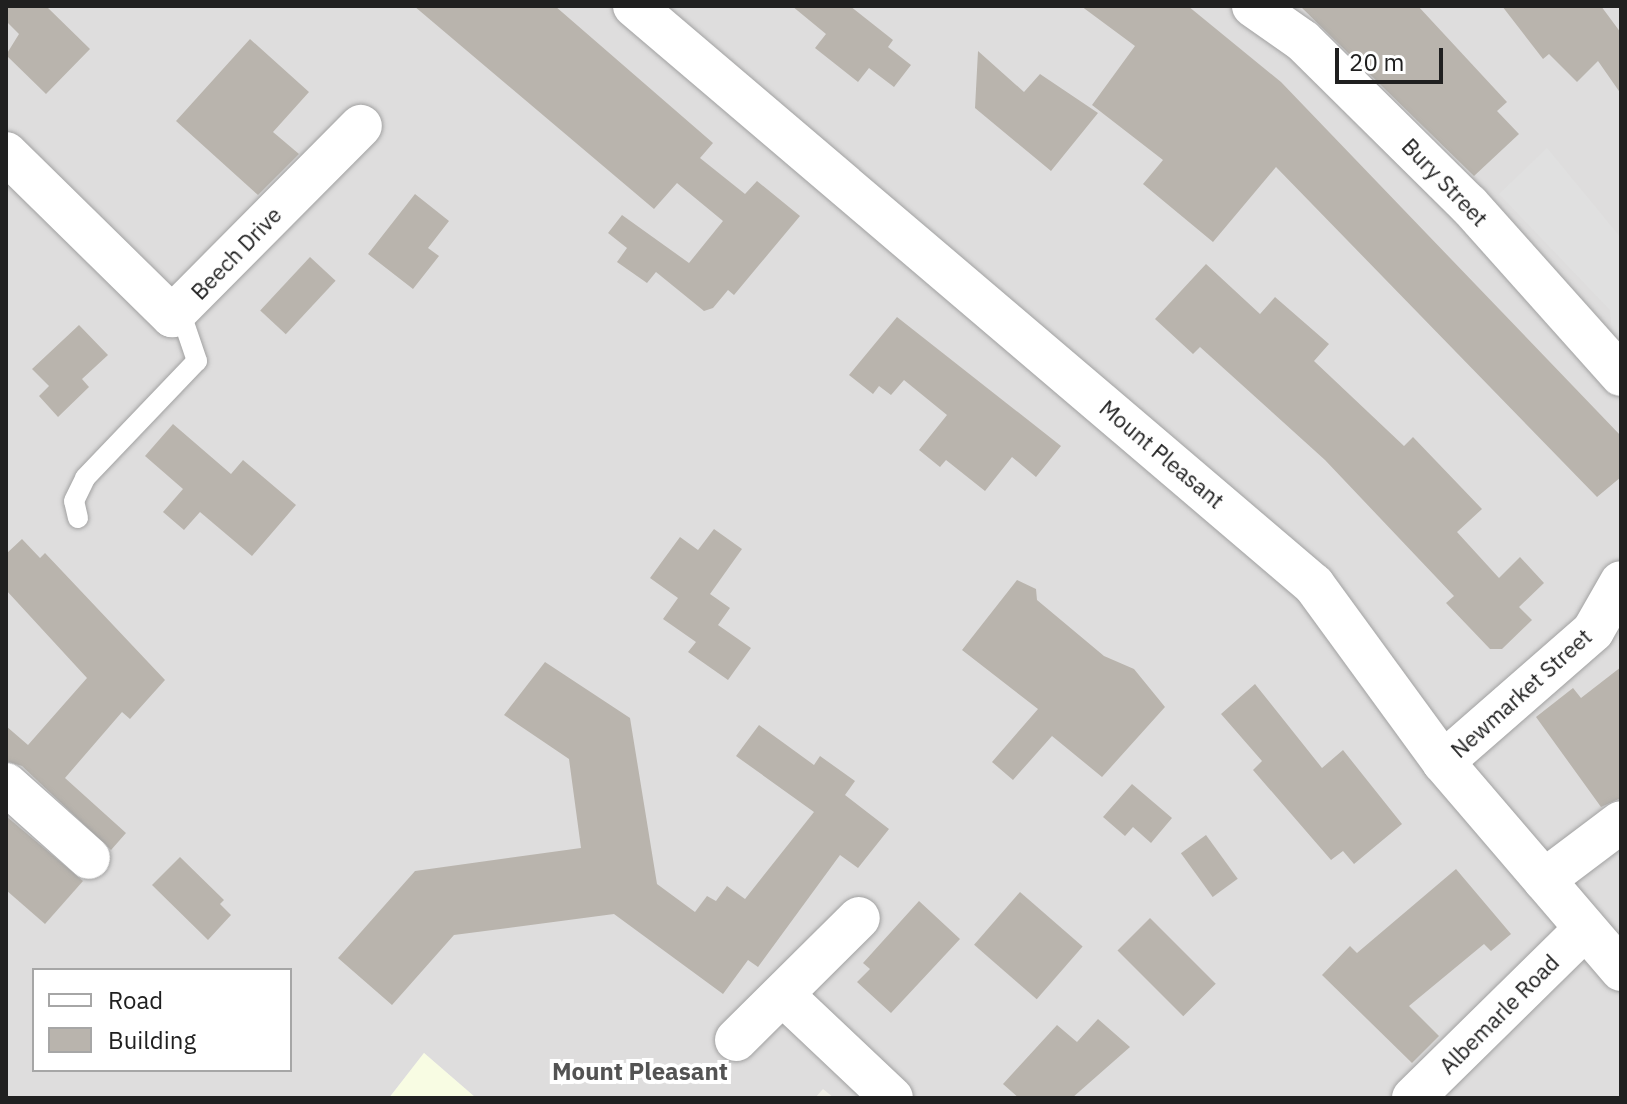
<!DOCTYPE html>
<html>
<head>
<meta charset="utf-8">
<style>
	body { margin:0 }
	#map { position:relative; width:1627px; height:1104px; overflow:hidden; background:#efeee7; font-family:"IBM Plex Sans",sans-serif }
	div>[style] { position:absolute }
	.residential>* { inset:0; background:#dedddd }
	.education>* { inset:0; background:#f8fce3 }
	.parking>* { inset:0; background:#e0e0e0 }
	.building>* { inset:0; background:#b9b4ad; transform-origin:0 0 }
	.roads { filter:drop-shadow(0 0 2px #a1a1a1) drop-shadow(0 0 2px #a1a1a1) }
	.service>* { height:20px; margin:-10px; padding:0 10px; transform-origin:10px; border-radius:10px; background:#fff }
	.minor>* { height:42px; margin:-21px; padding:0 21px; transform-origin:21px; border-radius:21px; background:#fff }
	span { translate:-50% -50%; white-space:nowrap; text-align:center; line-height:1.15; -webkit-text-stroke:8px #fff; paint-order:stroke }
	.street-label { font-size:22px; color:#202020 }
	.neighbourhood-label { font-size:24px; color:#535353; font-weight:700 }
	.frame { position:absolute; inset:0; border:8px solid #202020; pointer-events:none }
	.legend { position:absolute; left:32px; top:968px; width:260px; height:104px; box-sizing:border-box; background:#fff; border:2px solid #a6a6a6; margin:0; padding:10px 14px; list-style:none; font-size:24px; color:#202020 }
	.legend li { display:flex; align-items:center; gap:16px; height:40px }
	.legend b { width:40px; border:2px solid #a6a6a6 }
	.scale { position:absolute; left:1335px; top:48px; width:108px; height:36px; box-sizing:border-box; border:4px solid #202020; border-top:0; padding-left:10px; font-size:24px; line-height:28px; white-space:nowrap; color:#202020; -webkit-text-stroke:6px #fff; paint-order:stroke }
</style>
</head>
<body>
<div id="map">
	<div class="residential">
		<i style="clip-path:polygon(evenodd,6px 6px,1621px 6px,1621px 1098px,834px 1098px,823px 1089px,815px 1098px,476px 1098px,424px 1053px,389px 1098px,6px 1098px,6px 6px,34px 970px,290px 970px,290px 1070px,34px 1070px,34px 970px)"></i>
	</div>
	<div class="education">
		<i style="clip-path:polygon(424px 1053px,476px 1098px,389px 1098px)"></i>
	</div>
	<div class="parking">
		<i style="clip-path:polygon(1547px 148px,1621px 238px,1621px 341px,1612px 332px,1610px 310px,1499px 194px)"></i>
	</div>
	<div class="building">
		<i style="clip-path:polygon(6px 6px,46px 6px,90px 49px,46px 94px,6px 55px,19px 34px,6px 21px)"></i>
		<i style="clip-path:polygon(414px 6px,555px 6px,713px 143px,700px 158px,745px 194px,757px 181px,800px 216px,734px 295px,728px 290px,713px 308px,704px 311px,656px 272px,647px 283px,617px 262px,627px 248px,608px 233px,622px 215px,689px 263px,723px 221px,677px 183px,654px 209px)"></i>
		<i style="clip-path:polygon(792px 6px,850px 6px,893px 40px,888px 47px,911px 65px,894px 87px,869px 68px,858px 82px,815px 48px,826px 34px)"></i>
		<i style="clip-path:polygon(1081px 6px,1188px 6px,1281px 82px,1621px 436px,1621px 477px,1597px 497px,1276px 167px,1213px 242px,1143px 184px,1163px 160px,1092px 105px,1135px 46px)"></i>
		<i style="clip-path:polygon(1300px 6px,1418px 6px,1507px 102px,1497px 111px,1519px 134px,1474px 176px)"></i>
		<i style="clip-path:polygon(1502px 6px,1601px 6px,1621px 33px,1621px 94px,1598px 61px,1577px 82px,1549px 54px,1543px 59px)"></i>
		<i style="clip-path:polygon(250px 39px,309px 92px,273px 132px,299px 154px,258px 195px,176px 121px)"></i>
		<i style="clip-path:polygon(978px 51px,1024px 92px,1040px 74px,1098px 113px,1051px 171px,975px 108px)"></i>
		<i style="clip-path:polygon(415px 194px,449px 221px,428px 248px,439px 256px,413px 289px,368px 254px)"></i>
		<i style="left:310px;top:257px;width:35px;height:73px;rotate:43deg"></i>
		<i style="clip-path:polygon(1206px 264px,1260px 314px,1275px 297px,1329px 344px,1314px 361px,1404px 446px,1413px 437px,1482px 509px,1457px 532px,1499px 578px,1520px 557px,1544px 583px,1519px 607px,1532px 620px,1502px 649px,1490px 649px,1446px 603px,1454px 596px,1325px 460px,1200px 347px,1193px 354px,1155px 319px)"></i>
		<i style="clip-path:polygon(897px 317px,1061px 446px,1036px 477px,1012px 457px,985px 491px,946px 460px,940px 467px,919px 450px,947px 415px,904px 380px,891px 395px,879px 386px,873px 394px,849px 375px)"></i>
		<i style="clip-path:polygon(79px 325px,108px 355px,82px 379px,89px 387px,58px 417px,39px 396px,49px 386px,32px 369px)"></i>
		<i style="clip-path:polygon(173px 424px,231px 474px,243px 460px,296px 505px,252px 556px,200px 512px,184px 530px,163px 512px,183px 489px,145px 456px)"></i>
		<i style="clip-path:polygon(714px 529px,742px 549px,710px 594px,730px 608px,718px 625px,751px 648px,728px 680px,688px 652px,696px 642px,663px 619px,678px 598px,650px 578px,680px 537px,698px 550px)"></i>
		<i style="clip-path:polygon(22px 539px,40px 558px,45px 553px,165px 680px,130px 719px,122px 712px,65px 778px,126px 833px,111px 850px,22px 766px,6px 761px,6px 726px,28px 745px,87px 678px,6px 590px,6px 554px)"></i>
		<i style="clip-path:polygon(1017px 580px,1036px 589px,1037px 600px,1104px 656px,1134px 669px,1165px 707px,1102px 777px,1052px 736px,1013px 780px,992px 762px,1038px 709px,962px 650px)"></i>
		<i style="clip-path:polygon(545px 662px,630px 718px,657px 884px,695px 912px,707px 896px,716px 901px,727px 886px,745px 899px,814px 812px,736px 756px,759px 725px,814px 765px,820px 756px,855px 781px,845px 795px,889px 829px,858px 868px,840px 855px,758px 967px,748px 960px,723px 994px,614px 914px,454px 935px,392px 1005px,338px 958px,415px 871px,581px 848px,569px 759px,504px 715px)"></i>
		<i style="clip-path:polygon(1621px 667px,1621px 798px,1601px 807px,1536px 717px,1573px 688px,1581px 698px)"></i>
		<i style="clip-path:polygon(1255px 684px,1322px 768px,1343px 750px,1402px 824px,1354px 864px,1343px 851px,1331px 860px,1253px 770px,1262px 761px,1221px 714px)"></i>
		<i style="clip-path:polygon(1132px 784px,1172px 818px,1151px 843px,1133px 827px,1125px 836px,1103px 817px)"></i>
		<i style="clip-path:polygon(6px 816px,83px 881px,45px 924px,6px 890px)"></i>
		<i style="left:1206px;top:835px;width:54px;height:31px;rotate:54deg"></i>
		<i style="clip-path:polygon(180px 857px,224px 900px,220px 904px,231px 915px,208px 940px,152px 885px)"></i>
		<i style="clip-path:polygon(1456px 869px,1511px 934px,1491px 951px,1484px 944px,1409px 1006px,1439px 1036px,1412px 1063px,1322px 975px,1350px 946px,1357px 953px)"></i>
		<i style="left:1020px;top:892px;width:83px;height:70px;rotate:41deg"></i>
		<i style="clip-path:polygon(919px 901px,960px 939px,891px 1013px,857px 982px,870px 969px,863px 963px)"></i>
		<i style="left:1150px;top:918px;width:93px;height:46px;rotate:45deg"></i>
		<i style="clip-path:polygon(1098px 1019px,1130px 1047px,1072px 1098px,1019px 1098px,1003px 1084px,1057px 1025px,1077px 1042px)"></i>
	</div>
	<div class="roads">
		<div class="service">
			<i style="left:78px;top:518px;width:17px;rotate:-103deg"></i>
			<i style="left:74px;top:501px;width:25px;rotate:-64deg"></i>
			<i style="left:85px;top:478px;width:162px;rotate:-46.3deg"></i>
			<i style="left:197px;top:361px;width:53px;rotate:-108.8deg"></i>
		</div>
		<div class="minor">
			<i style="left:634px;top:6px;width:893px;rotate:40.41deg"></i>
			<i style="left:1314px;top:585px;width:219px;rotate:53.9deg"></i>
			<i style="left:1443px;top:762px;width:274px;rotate:49.4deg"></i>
			<i style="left:1253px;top:6px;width:61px;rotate:35deg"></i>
			<i style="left:1303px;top:41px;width:233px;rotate:44.7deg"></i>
			<i style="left:1469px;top:205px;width:228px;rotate:48.2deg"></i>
			<i style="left:6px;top:153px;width:233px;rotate:44.5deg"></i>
			<i style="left:172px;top:316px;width:268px;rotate:-45.2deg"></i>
			<i style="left:1443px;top:762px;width:199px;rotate:-41.1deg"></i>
			<i style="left:1593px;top:631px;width:56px;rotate:-60.3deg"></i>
			<i style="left:6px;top:784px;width:111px;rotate:41.7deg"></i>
			<i style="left:1544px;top:880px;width:96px;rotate:-37deg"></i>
			<i style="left:783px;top:995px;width:150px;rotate:43.4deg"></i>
			<i style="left:736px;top:1040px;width:173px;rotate:-44.8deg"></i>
			<i style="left:1413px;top:1098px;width:240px;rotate:-44.5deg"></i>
		</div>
	</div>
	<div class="street-label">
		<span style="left:1445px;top:182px;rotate:46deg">Bury Street</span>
		<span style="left:236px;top:253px;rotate:-46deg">Beech Drive</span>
		<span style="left:1162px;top:454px;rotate:40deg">Mount Pleasant</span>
		<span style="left:1521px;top:693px;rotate:-42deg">Newmarket Street</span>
		<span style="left:1499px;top:1014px;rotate:-45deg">Albemarle Road</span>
	</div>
	<div class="neighbourhood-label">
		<span style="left:640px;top:1072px">Mount Pleasant</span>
	</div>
	<div class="frame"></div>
	<ul class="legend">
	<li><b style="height:10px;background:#fff"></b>Road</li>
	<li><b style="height:22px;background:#b9b4ad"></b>Building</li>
	</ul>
	<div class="scale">20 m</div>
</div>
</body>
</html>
